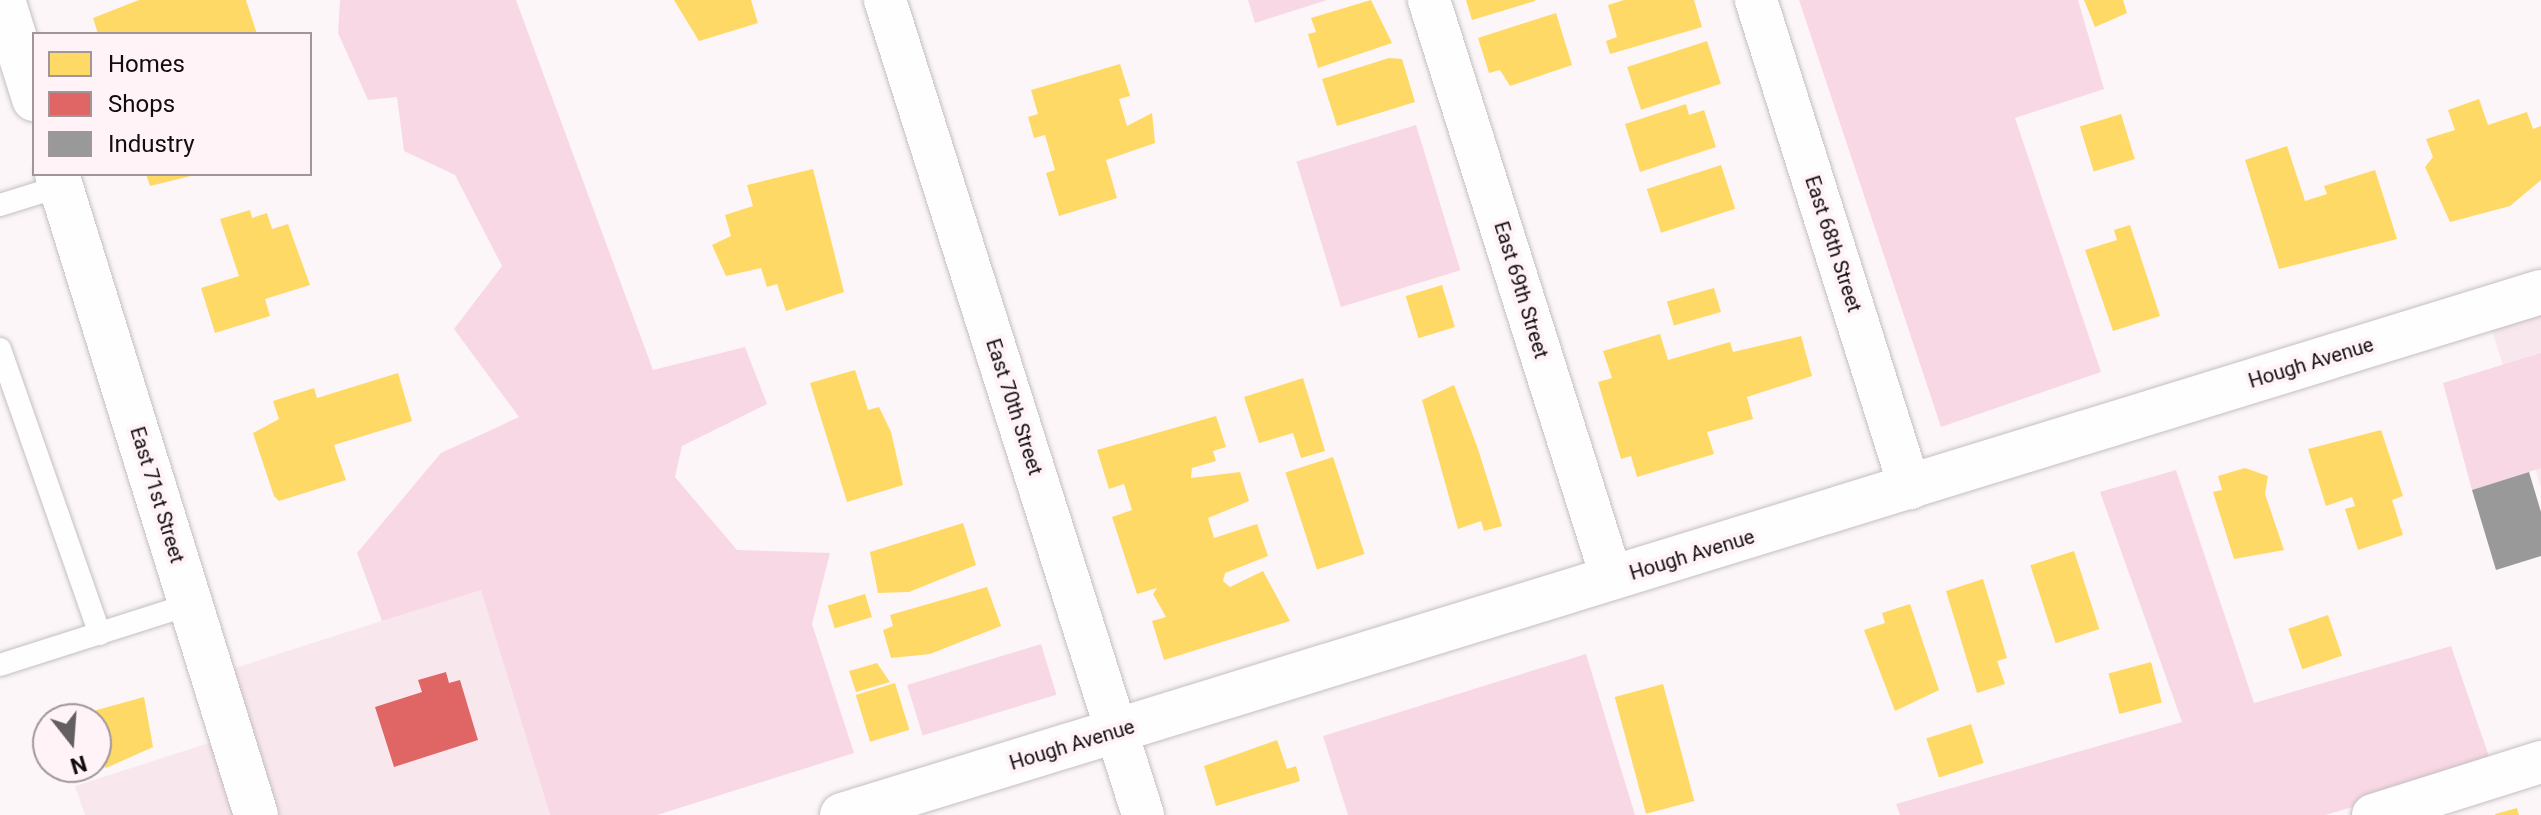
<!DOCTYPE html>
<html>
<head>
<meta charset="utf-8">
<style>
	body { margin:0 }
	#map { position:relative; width:2541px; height:815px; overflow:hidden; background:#fcf6f8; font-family:Roboto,sans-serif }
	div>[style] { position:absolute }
	.built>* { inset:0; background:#f8e8ee }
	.green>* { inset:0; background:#f9d8e5; transform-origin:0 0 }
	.homes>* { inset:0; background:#ffd966; transform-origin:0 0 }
	.shops>* { inset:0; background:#e06666 }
	.industry>* { inset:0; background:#999 }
	.roads { filter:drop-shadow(0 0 2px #c4bfc0) drop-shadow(0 0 2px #c4bfc0) }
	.service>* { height:22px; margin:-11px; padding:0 11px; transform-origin:11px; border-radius:11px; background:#fffefe }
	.minor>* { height:42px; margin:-21px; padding:0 21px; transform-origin:21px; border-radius:21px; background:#fffefe }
	.tertiary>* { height:44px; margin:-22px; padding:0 22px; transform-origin:22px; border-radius:22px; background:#fffefe }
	span { translate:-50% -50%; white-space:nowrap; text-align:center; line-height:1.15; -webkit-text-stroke:8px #fff3f7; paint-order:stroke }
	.street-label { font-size:20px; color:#110c0e }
	.legend { position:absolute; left:32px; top:32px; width:280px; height:144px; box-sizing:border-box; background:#fff3f7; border:2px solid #a0979a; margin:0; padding:10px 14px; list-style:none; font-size:24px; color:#110c0e }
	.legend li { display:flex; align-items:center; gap:16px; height:40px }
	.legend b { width:40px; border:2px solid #a0979a }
	.north { position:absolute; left:32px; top:703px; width:80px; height:80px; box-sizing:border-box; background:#fff3f7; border:2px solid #a0979a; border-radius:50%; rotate:163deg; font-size:22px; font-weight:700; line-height:32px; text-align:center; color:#110c0e }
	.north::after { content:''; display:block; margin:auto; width:28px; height:36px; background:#635e60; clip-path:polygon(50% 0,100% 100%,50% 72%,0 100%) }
</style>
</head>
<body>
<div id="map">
	<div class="built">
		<i style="clip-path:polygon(2541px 292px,2541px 487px,2485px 308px)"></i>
		<i style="clip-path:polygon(481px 589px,550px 815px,85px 815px,75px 786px,231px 736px,213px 675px)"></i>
	</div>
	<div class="green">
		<i style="clip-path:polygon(340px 0,516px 0,653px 370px,745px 347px,767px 404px,682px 446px,675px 477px,737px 550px,830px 553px,812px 624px,854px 753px,657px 815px,550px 815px,481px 590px,382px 621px,357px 553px,441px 453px,519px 417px,454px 329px,502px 266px,455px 175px,404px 151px,397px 97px,368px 100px,338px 33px)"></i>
		<i style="clip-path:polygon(1248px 0,1327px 0,1255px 23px)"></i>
		<i style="clip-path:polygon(1799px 0,2078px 0,2104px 89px,2015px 118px,2101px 372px,1941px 427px)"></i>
		<i style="left:1416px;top:125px;width:152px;height:125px;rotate:73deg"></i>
		<i style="clip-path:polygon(2541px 353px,2541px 468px,2472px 490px,2443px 383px)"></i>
		<i style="clip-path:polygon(2176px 470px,2254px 703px,2451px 646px,2492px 765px,2326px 815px,1900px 815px,1896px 804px,2182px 722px,2100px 492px)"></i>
		<i style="left:1041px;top:644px;width:53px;height:140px;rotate:73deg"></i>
		<i style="clip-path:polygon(1586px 654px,1635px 815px,1348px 815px,1323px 736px)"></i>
	</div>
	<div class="homes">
		<i style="clip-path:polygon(139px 0,246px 0,257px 34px,98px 34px,93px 18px)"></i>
		<i style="clip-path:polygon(674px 0,751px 0,758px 23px,699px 41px)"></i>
		<i style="clip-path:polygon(1371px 0,1392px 43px,1318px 68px,1308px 34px,1316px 32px,1311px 18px)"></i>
		<i style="clip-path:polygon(1466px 0,1535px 0,1535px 1px,1472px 20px)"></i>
		<i style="clip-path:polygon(1624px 0,1694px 0,1702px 27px,1610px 54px,1606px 41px,1617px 37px,1608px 5px)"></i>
		<i style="clip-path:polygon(2084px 0,2123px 0,2127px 13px,2095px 27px)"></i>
		<i style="clip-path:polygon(1556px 13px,1572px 65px,1510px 86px,1500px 70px,1489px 73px,1478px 38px)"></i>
		<i style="left:1707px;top:41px;width:45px;height:84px;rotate:72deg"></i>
		<i style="clip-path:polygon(1389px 58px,1402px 59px,1415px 102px,1337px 126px,1322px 79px)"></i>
		<i style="clip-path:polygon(1120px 64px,1130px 96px,1119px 99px,1127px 126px,1152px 113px,1155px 143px,1106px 160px,1117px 198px,1059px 216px,1046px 173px,1055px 170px,1045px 135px,1034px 138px,1028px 117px,1038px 114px,1031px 90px)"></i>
		<i style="clip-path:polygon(2479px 99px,2488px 125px,2527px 112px,2533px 129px,2541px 126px,2541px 180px,2510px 206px,2450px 222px,2425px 167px,2433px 157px,2426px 139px,2455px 130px,2448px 110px)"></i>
		<i style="clip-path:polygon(1686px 104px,1689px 115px,1704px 110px,1716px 147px,1640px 172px,1625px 124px)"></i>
		<i style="left:2121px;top:114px;width:47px;height:43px;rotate:73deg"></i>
		<i style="clip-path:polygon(2287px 146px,2305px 201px,2327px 194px,2324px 186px,2375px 170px,2397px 239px,2279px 269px,2245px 160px)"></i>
		<i style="left:1721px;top:165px;width:46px;height:78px;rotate:72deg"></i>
		<i style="clip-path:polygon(813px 169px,844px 292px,786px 311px,777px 284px,767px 287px,761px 268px,726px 276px,712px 245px,731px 236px,725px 215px,753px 206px,747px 185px)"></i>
		<i style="clip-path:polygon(146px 174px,195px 174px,195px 175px,150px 186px)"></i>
		<i style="clip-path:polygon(250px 210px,252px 218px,267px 213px,272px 229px,288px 224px,310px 285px,265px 299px,270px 316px,215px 333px,201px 288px,239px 276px,220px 219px)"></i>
		<i style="clip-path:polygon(2130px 225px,2160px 316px,2113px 331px,2085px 250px,2117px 240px,2114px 230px)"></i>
		<i style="left:1442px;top:285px;width:44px;height:38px;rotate:73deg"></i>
		<i style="left:1714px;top:288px;width:25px;height:49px;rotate:74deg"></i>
		<i style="clip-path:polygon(1660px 334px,1668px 360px,1730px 342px,1733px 352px,1801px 336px,1812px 376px,1747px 397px,1753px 419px,1707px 432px,1714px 454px,1637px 477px,1631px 456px,1621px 459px,1598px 382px,1612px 378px,1603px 351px)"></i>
		<i style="clip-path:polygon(855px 370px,868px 410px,879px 407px,891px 432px,903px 485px,847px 502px,810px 383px)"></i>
		<i style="clip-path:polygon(398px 373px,412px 421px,334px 445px,346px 480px,279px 501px,274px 496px,253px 433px,279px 419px,273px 401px,314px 388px,317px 398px)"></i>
		<i style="clip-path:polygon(1303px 378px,1325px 451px,1301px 458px,1293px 433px,1259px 443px,1244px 397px)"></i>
		<i style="clip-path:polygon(1454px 385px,1478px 449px,1502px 526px,1484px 531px,1481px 521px,1458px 529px,1422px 400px)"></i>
		<i style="clip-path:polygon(1216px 416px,1226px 447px,1213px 451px,1216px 461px,1192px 468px,1191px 478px,1240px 472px,1249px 501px,1208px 518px,1214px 538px,1257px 524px,1268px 556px,1225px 573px,1223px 581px,1230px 587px,1263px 571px,1290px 621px,1164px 660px,1152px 621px,1166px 617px,1153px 594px,1157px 588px,1137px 594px,1112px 517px,1132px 510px,1124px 484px,1109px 489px,1097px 450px)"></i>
		<i style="clip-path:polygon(2381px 430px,2403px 496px,2392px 500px,2403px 535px,2358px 550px,2345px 509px,2355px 506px,2352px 497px,2326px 506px,2308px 449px)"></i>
		<i style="left:1333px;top:457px;width:102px;height:50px;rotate:72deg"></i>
		<i style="clip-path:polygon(2245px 468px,2268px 476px,2265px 494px,2284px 550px,2234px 559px,2213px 492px,2222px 490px,2218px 476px)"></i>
		<i style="clip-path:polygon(963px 523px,976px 565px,909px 592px,878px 593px,870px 552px)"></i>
		<i style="left:2074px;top:551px;width:82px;height:46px;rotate:72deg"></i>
		<i style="clip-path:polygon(1983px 579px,2007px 658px,1997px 661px,2005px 684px,1977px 693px,1946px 591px)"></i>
		<i style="clip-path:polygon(987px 587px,1001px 626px,930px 654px,891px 658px,883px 630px,893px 626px,890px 615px)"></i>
		<i style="left:865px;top:594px;width:24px;height:39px;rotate:73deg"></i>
		<i style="clip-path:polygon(1910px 604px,1939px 690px,1895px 711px,1864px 630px,1885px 623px,1882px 613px)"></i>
		<i style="left:2328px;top:615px;width:43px;height:42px;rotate:71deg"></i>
		<i style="left:2151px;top:662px;width:42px;height:44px;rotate:75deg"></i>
		<i style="clip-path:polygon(877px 663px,890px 682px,856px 692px,849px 671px)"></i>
		<i style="left:895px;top:683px;width:49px;height:41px;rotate:73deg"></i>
		<i style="left:1663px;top:684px;width:121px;height:50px;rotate:75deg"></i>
		<i style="clip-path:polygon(144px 697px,153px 747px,106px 768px,96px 750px,96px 719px,86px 713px)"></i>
		<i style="left:1971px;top:724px;width:41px;height:47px;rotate:72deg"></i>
		<i style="clip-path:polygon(1277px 740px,1287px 769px,1296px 766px,1300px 781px,1216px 806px,1204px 766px)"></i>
		<i style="clip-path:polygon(2517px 808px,2519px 815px,2495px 815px,2495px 814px)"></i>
	</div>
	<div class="shops">
		<i style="clip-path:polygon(446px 672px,449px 683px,460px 680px,478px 740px,394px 767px,375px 707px,422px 692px,418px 680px)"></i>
	</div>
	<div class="industry">
		<i style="clip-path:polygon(2529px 472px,2541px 512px,2541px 556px,2496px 570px,2472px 490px)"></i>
	</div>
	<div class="roads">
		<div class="service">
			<i style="left:0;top:205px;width:64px;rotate:-17.3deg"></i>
			<i style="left:0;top:349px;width:302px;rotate:70.7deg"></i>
			<i style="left:0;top:665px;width:201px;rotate:-17.7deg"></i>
		</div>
		<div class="minor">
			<i style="left:885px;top:0;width:855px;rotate:72.43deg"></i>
			<i style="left:1429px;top:0;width:607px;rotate:72.46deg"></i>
			<i style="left:1756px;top:0;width:512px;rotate:72.49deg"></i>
			<i style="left:2373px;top:815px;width:176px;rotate:-17.5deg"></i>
		</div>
		<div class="tertiary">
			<i style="left:3px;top:0;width:104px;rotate:72.6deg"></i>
			<i style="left:57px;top:174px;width:671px;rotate:72.75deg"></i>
			<i style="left:842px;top:815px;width:1778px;rotate:-17.11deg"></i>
		</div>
	</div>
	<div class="street-label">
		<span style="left:1833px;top:244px;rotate:72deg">East 68th Street</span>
		<span style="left:1521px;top:290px;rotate:73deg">East 69th Street</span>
		<span style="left:2311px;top:363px;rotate:-17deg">Hough Avenue</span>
		<span style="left:1014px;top:407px;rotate:72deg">East 70th Street</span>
		<span style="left:157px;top:495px;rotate:73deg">East 71st Street</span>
		<span style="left:1692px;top:555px;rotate:-17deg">Hough Avenue</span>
		<span style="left:1072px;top:745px;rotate:-17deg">Hough Avenue</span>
	</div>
	<ul class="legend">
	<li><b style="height:22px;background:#ffd966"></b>Homes</li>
	<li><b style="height:22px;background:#e06666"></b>Shops</li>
	<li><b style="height:22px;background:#999"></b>Industry</li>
	</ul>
	<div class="north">N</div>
</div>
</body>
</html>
